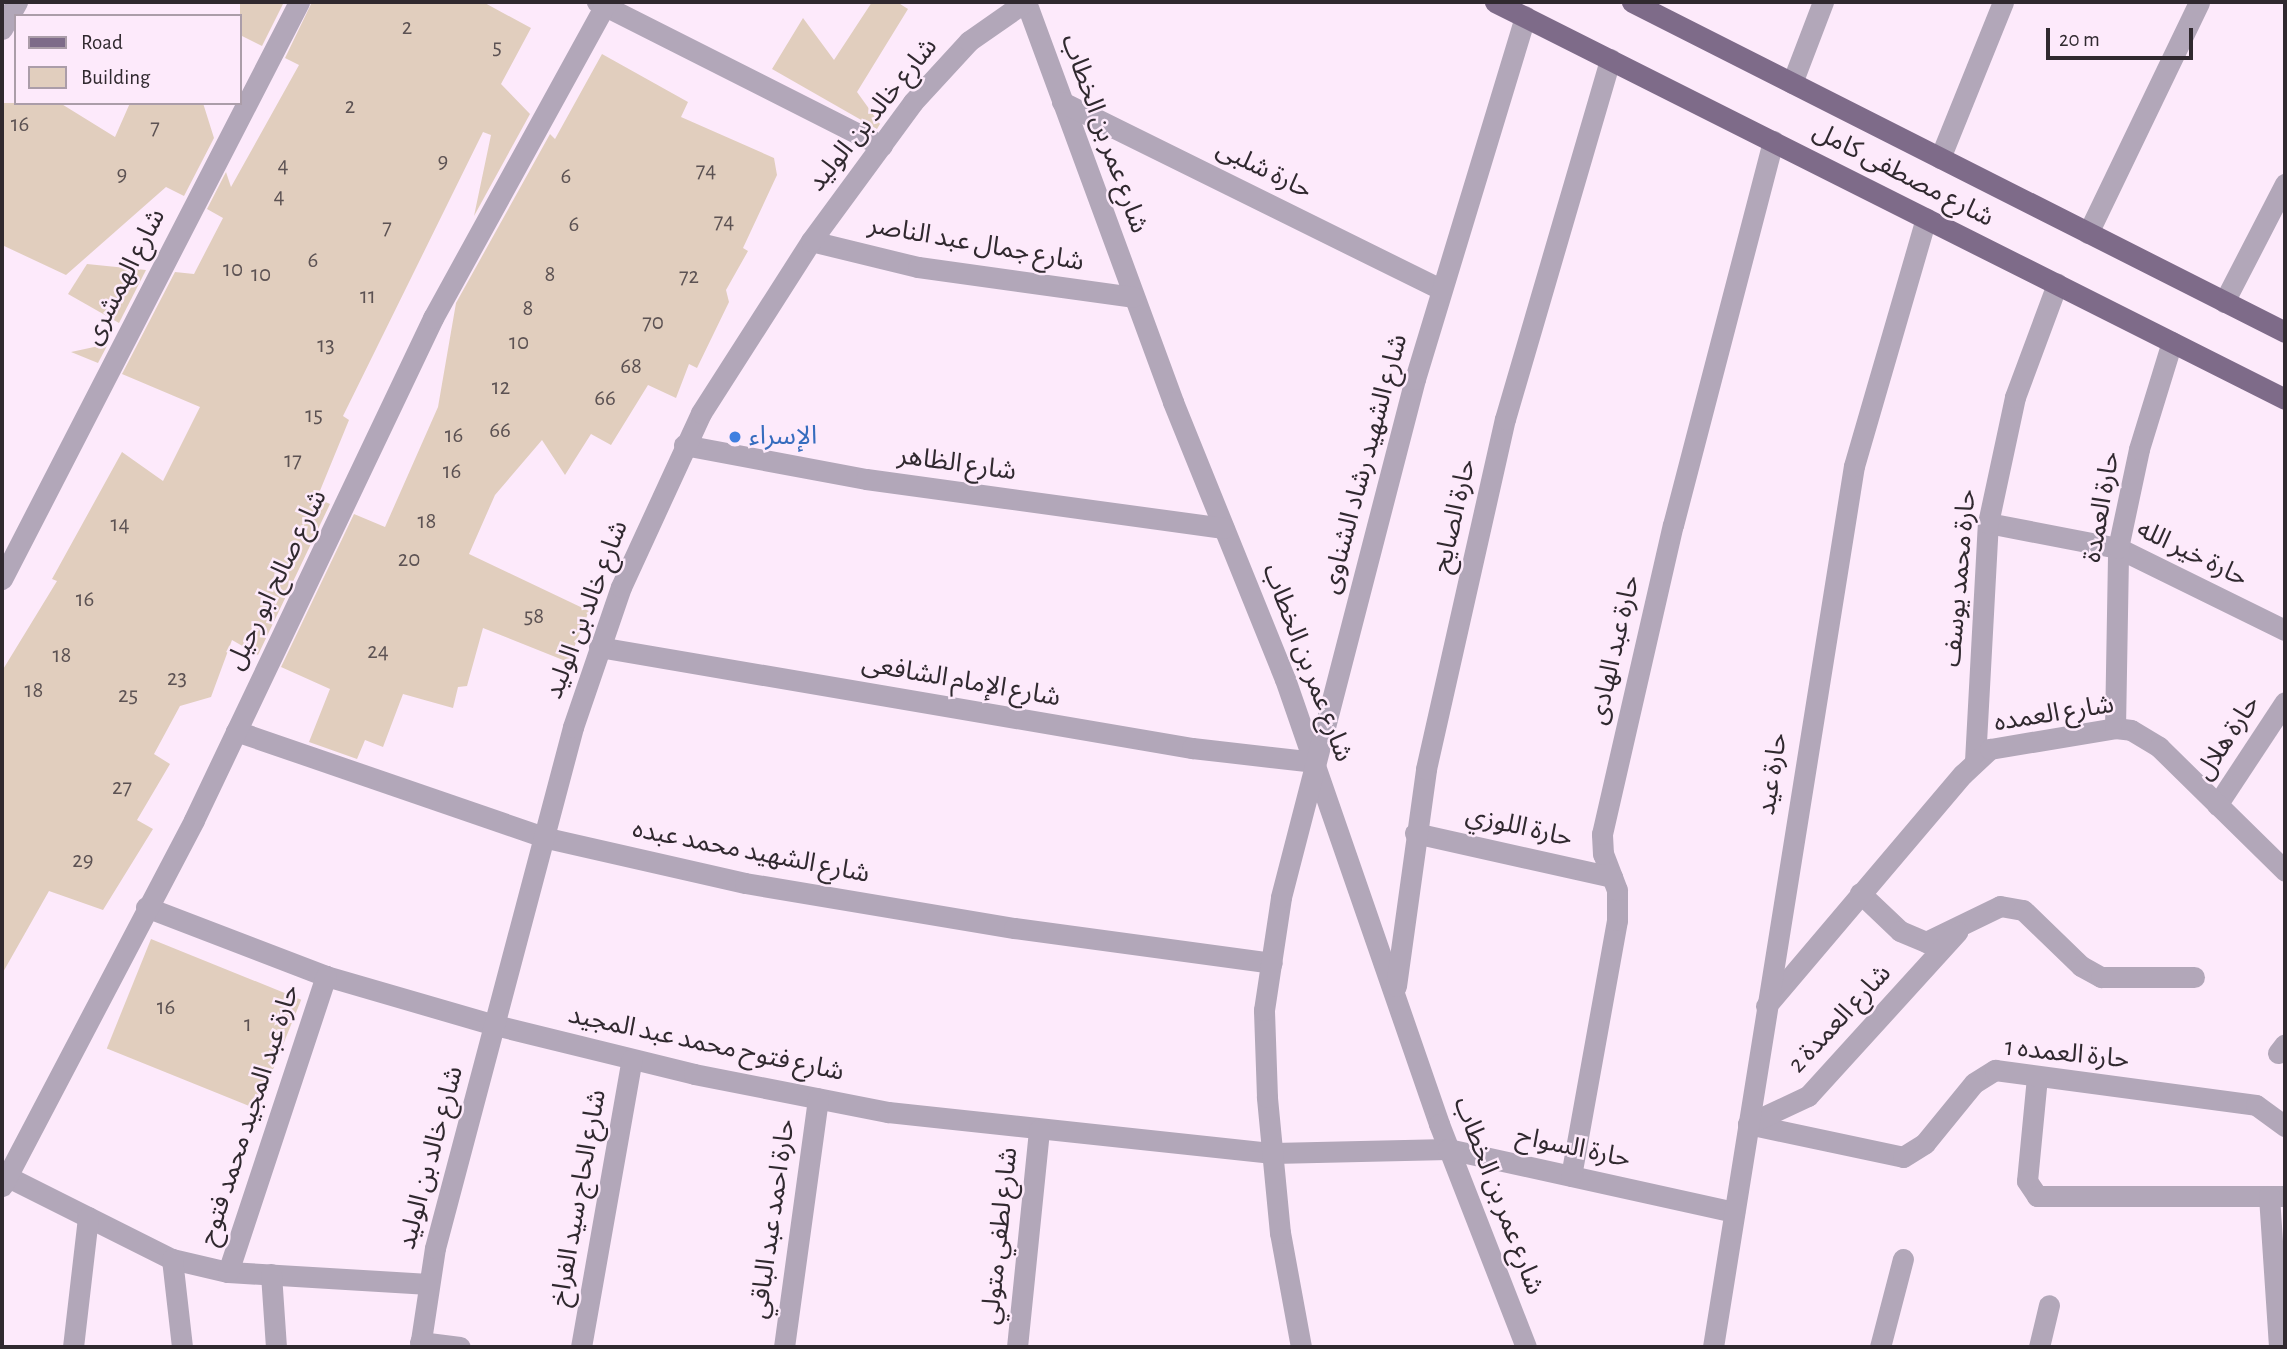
<!DOCTYPE html>
<html>
<head>
<meta charset="utf-8">
<style>
	body { margin:0 }
	#map { position:relative; width:2287px; height:1349px; overflow:hidden; background:#fdeafb; font-family:"Alegreya Sans","Noto Sans Arabic",sans-serif }
	div>[style] { position:absolute }
	.building>* { inset:0; background:#e1cebe; transform-origin:0 0 }
	.minor>* { height:21px; margin:-10.5px; padding:0 10.5px; transform-origin:10.5px; border-radius:10.5px; background:#b2a7b9 }
	.major>* { height:21px; margin:-10.5px; padding:0 10.5px; transform-origin:10.5px; border-radius:10.5px; background:#7e6b89 }
	.dots>* { width:19px; height:19px; translate:-50% -50%; box-sizing:border-box; border:4px solid #fdeafb; border-radius:50% }
	span { translate:-50% -50%; white-space:nowrap; text-align:center; line-height:1.15; -webkit-text-stroke:5px #fdeafb; paint-order:stroke }
	.number-label { font-size:23px; color:#5c5253 }
	.number-label span { -webkit-text-stroke-width:0 }
	.street-label { font-size:26px; color:#30292f }
	.shop-label { font-size:26px; color:#366cbe }
	.left { translate:0 -50%; text-align:left }
	.frame { position:absolute; inset:0; border:4px solid #30292f; pointer-events:none }
	.legend { position:absolute; left:14px; top:14px; width:228px; height:91px; box-sizing:border-box; background:#fdeafb; border:2px solid #ab9da9; margin:0; padding:9px 12px; list-style:none; font-size:21px; color:#30292f }
	.legend li { display:flex; align-items:center; gap:14px; height:35px }
	.legend b { width:35px; border:2px solid #ab9da9 }
	.scale { position:absolute; left:2046px; top:28px; width:147px; height:32px; box-sizing:border-box; border:4px solid #30292f; border-top:0; padding-left:9px; font-size:21px; line-height:24px; white-space:nowrap; color:#30292f; -webkit-text-stroke:5px #fdeafb; paint-order:stroke }
</style>
</head>
<body>
<div id="map">
	<div class="building">
		<i style="clip-path:polygon(240px 2px,284px 2px,262px 46px,240px 35px)"></i>
		<i style="clip-path:polygon(312px 2px,483px 2px,531px 28px,501px 84px,530px 114px,474px 216px,491px 135px,483px 132px,343px 416px,349px 420px,317px 498px,330px 504px,258px 655px,232px 640px,211px 697px,180px 706px,154px 754px,170px 764px,137px 820px,153px 829px,103px 910px,49px 891px,2px 974px,2px 671px,57px 581px,52px 579px,122px 452px,163px 481px,200px 407px,122px 374px,175px 272px,194px 274px,223px 218px,207px 209px,226px 172px,231px 187px,299px 65px,285px 58px)"></i>
		<i style="clip-path:polygon(872px 2px,897px 2px,908px 9px,857px 92px,880px 124px,877px 129px,772px 69px,803px 18px,834px 60px)"></i>
		<i style="clip-path:polygon(602px 54px,688px 102px,681px 117px,774px 158px,777px 175px,743px 248px,748px 251px,726px 290px,729px 302px,697px 368px,689px 364px,676px 398px,648px 385px,611px 445px,591px 434px,565px 475px,542px 440px,495px 495px,469px 554px,589px 611px,568px 662px,483px 628px,467px 686px,458px 687px,453px 708px,403px 694px,383px 747px,365px 740px,357px 759px,309px 742px,330px 689px,281px 667px,354px 514px,385px 527px,438px 407px,456px 303px,550px 134px,555px 139px)"></i>
		<i style="clip-path:polygon(2px 103px,60px 103px,115px 137px,130px 103px,203px 103px,214px 138px,184px 196px,166px 187px,66px 275px,2px 245px)"></i>
		<i style="clip-path:polygon(87px 264px,146px 270px,119px 323px,68px 294px)"></i>
		<i style="clip-path:polygon(108px 344px,98px 363px,71px 352px)"></i>
		<i style="left:151px;top:939px;width:162px;height:118px;rotate:22deg"></i>
	</div>
	<div class="minor">
		<i style="left:597px;top:2px;width:319px;rotate:26.8deg"></i>
		<i style="left:1026px;top:2px;width:426px;rotate:69.8deg"></i>
		<i style="left:1173px;top:402px;width:299px;rotate:68deg"></i>
		<i style="left:1285px;top:679px;width:471px;rotate:70.9deg"></i>
		<i style="left:1439px;top:1124px;width:239px;rotate:68.7deg"></i>
		<i style="left:2px;top:29px;width:31px;rotate:-61deg"></i>
		<i style="left:1792px;top:83px;width:87px;rotate:-69.1deg"></i>
		<i style="left:1062px;top:102px;width:423px;rotate:26.3deg"></i>
		<i style="left:1940px;top:158px;width:168px;rotate:-68deg"></i>
		<i style="left:2088px;top:233px;width:256px;rotate:-64.3deg"></i>
		<i style="left:811px;top:241px;width:110px;rotate:13.7deg"></i>
		<i style="left:918px;top:267px;width:217px;rotate:7.9deg"></i>
		<i style="left:2224px;top:302px;width:133px;rotate:-62.7deg"></i>
		<i style="left:684px;top:445px;width:185px;rotate:10.6deg"></i>
		<i style="left:866px;top:479px;width:361px;rotate:7.8deg"></i>
		<i style="left:1988px;top:523px;width:132px;rotate:10.9deg"></i>
		<i style="left:2118px;top:548px;width:186px;rotate:26.2deg"></i>
		<i style="left:2px;top:579px;width:649px;rotate:-62.76deg"></i>
		<i style="left:599px;top:647px;width:602px;rotate:9.67deg"></i>
		<i style="left:1192px;top:748px;width:124px;rotate:6.5deg"></i>
		<i style="left:2115px;top:728px;width:180px;rotate:-89deg"></i>
		<i style="left:2118px;top:548px;width:101px;rotate:-78deg"></i>
		<i style="left:2139px;top:449px;width:112px;rotate:-72.9deg"></i>
		<i style="left:236px;top:731px;width:329px;rotate:19deg"></i>
		<i style="left:547px;top:838px;width:203px;rotate:12.8deg"></i>
		<i style="left:745px;top:883px;width:273px;rotate:9.5deg"></i>
		<i style="left:1014px;top:928px;width:260px;rotate:7.7deg"></i>
		<i style="left:1975px;top:761px;width:238px;rotate:-86.9deg"></i>
		<i style="left:1988px;top:523px;width:129px;rotate:-77.9deg"></i>
		<i style="left:2015px;top:397px;width:121px;rotate:-69.6deg"></i>
		<i style="left:2217px;top:805px;width:123px;rotate:-56.6deg"></i>
		<i style="left:1415px;top:833px;width:202px;rotate:12.6deg"></i>
		<i style="left:1860px;top:893px;width:55px;rotate:43.5deg"></i>
		<i style="left:1900px;top:931px;width:28px;rotate:23deg"></i>
		<i style="left:1926px;top:942px;width:82px;rotate:-25.9deg"></i>
		<i style="left:2000px;top:906px;width:23px;rotate:10deg"></i>
		<i style="left:2023px;top:910px;width:81px;rotate:44deg"></i>
		<i style="left:2081px;top:966px;width:23px;rotate:29deg"></i>
		<i style="left:2101px;top:977px;width:93px"></i>
		<i style="left:146px;top:907px;width:193px;rotate:21deg"></i>
		<i style="left:326px;top:976px;width:176px;rotate:16.2deg"></i>
		<i style="left:495px;top:1025px;width:205px;rotate:13.8deg"></i>
		<i style="left:694px;top:1074px;width:198px;rotate:11.1deg"></i>
		<i style="left:888px;top:1112px;width:387px;rotate:6.1deg"></i>
		<i style="left:1273px;top:1153px;width:175px;rotate:-1.3deg"></i>
		<i style="left:1448px;top:1149px;width:293px;rotate:12.4deg"></i>
		<i style="left:1396px;top:986px;width:219px;rotate:-82.1deg"></i>
		<i style="left:1426px;top:769px;width:359px;rotate:-77.3deg"></i>
		<i style="left:1505px;top:419px;width:375px;rotate:-73.7deg"></i>
		<i style="left:1766px;top:1006px;width:304px;rotate:-49.7deg"></i>
		<i style="left:1963px;top:774px;width:37px;rotate:-43deg"></i>
		<i style="left:1990px;top:749px;width:127px;rotate:-9.5deg"></i>
		<i style="left:2115px;top:728px;width:16px;rotate:7deg"></i>
		<i style="left:2131px;top:730px;width:33px;rotate:31deg"></i>
		<i style="left:2159px;top:747px;width:177px;rotate:44.5deg"></i>
		<i style="left:2278px;top:1053px;width:11px;rotate:-52deg"></i>
		<i style="left:2037px;top:1077px;width:104px;rotate:95.5deg"></i>
		<i style="left:2027px;top:1181px;width:18px;rotate:56deg"></i>
		<i style="left:2037px;top:1196px;width:248px"></i>
		<i style="left:1748px;top:1124px;width:158px;rotate:12deg"></i>
		<i style="left:1903px;top:1157px;width:26px;rotate:-32deg"></i>
		<i style="left:1925px;top:1143px;width:77px;rotate:-50.8deg"></i>
		<i style="left:1974px;top:1083px;width:25px;rotate:-32deg"></i>
		<i style="left:1995px;top:1070px;width:263px;rotate:7.6deg"></i>
		<i style="left:2256px;top:1105px;width:36px;rotate:36deg"></i>
		<i style="left:1748px;top:1124px;width:66px;rotate:-25deg"></i>
		<i style="left:1808px;top:1096px;width:222px;rotate:-47.7deg"></i>
		<i style="left:2px;top:1174px;width:190px;rotate:26.6deg"></i>
		<i style="left:172px;top:1259px;width:57px;rotate:13.1deg"></i>
		<i style="left:228px;top:1272px;width:201px;rotate:3.4deg"></i>
		<i style="left:1571px;top:1176px;width:260px;rotate:-79.8deg"></i>
		<i style="left:1617px;top:920px;width:30px;rotate:-90deg"></i>
		<i style="left:1617px;top:890px;width:39px;rotate:-111deg"></i>
		<i style="left:1603px;top:854px;width:20px;rotate:-93deg"></i>
		<i style="left:1602px;top:834px;width:317px;rotate:-77.1deg"></i>
		<i style="left:1673px;top:525px;width:397px;rotate:-75.4deg"></i>
		<i style="left:2px;top:1186px;width:413px;rotate:-62.3deg"></i>
		<i style="left:194px;top:820px;width:556px;rotate:-64.54deg"></i>
		<i style="left:433px;top:318px;width:361px;rotate:-61.2deg"></i>
		<i style="left:2269px;top:1196px;width:151px;rotate:86.2deg"></i>
		<i style="left:172px;top:1259px;width:89px;rotate:83.5deg"></i>
		<i style="left:228px;top:1272px;width:312px;rotate:-71.7deg"></i>
		<i style="left:271px;top:1274px;width:73px;rotate:86.1deg"></i>
		<i style="left:420px;top:1342px;width:40px;rotate:7.1deg"></i>
		<i style="left:73px;top:1347px;width:131px;rotate:-83.4deg"></i>
		<i style="left:420px;top:1347px;width:100px;rotate:-81.4deg"></i>
		<i style="left:435px;top:1248px;width:539px;rotate:-75.16deg"></i>
		<i style="left:573px;top:727px;width:148px;rotate:-71.1deg"></i>
		<i style="left:621px;top:587px;width:192px;rotate:-65.3deg"></i>
		<i style="left:701px;top:413px;width:204px;rotate:-57.4deg"></i>
		<i style="left:811px;top:241px;width:172px;rotate:-53.7deg"></i>
		<i style="left:913px;top:102px;width:83px;rotate:-47.4deg"></i>
		<i style="left:969px;top:41px;width:68px;rotate:-34.9deg"></i>
		<i style="left:581px;top:1347px;width:292px;rotate:-80deg"></i>
		<i style="left:784px;top:1347px;width:251px;rotate:-82.2deg"></i>
		<i style="left:1017px;top:1347px;width:218px;rotate:-84.2deg"></i>
		<i style="left:1301px;top:1347px;width:116px;rotate:-100.4deg"></i>
		<i style="left:1280px;top:1233px;width:137px;rotate:-95.5deg"></i>
		<i style="left:1267px;top:1097px;width:87px;rotate:-92deg"></i>
		<i style="left:1264px;top:1010px;width:114px;rotate:-81.4deg"></i>
		<i style="left:1281px;top:897px;width:535px;rotate:-75.5deg"></i>
		<i style="left:1415px;top:379px;width:379px;rotate:-73.1deg"></i>
		<i style="left:1713px;top:1347px;width:892px;rotate:-80.91deg"></i>
		<i style="left:1854px;top:466px;width:258px;rotate:-73.8deg"></i>
		<i style="left:1880px;top:1347px;width:91px;rotate:-75.4deg"></i>
		<i style="left:2039px;top:1347px;width:43px;rotate:-76.6deg"></i>
	</div>
	<div class="major">
		<i style="left:1495px;top:2px;width:884px;rotate:26.68deg"></i>
		<i style="left:1632px;top:2px;width:732px;rotate:26.81deg"></i>
	</div>
	<div class="dots">
		<i style="left:735px;top:437px;background:#3f7fe0"></i>
	</div>
	<div class="number-label">
		<span style="left:407px;top:28px">2</span>
		<span style="left:497px;top:48px">5</span>
		<span style="left:350px;top:107px">2</span>
		<span style="left:20px;top:125px">16</span>
		<span style="left:155px;top:128px">7</span>
		<span style="left:443px;top:162px">9</span>
		<span style="left:283px;top:166px">4</span>
		<span style="left:706px;top:171px">74</span>
		<span style="left:122px;top:175px">9</span>
		<span style="left:566px;top:177px">6</span>
		<span style="left:279px;top:197px">4</span>
		<span style="left:724px;top:222px">74</span>
		<span style="left:574px;top:225px">6</span>
		<span style="left:387px;top:228px">7</span>
		<span style="left:313px;top:261px">6</span>
		<span style="left:233px;top:270px">10</span>
		<span style="left:261px;top:275px">10</span>
		<span style="left:550px;top:275px">8</span>
		<span style="left:689px;top:277px">72</span>
		<span style="left:368px;top:297px">11</span>
		<span style="left:528px;top:309px">8</span>
		<span style="left:653px;top:323px">70</span>
		<span style="left:519px;top:343px">10</span>
		<span style="left:326px;top:346px">13</span>
		<span style="left:631px;top:367px">68</span>
		<span style="left:501px;top:388px">12</span>
		<span style="left:605px;top:399px">66</span>
		<span style="left:314px;top:416px">15</span>
		<span style="left:500px;top:431px">66</span>
		<span style="left:454px;top:436px">16</span>
		<span style="left:293px;top:461px">17</span>
		<span style="left:452px;top:472px">16</span>
		<span style="left:427px;top:522px">18</span>
		<span style="left:120px;top:525px">14</span>
		<span style="left:409px;top:560px">20</span>
		<span style="left:85px;top:600px">16</span>
		<span style="left:534px;top:617px">58</span>
		<span style="left:378px;top:652px">24</span>
		<span style="left:62px;top:656px">18</span>
		<span style="left:177px;top:679px">23</span>
		<span style="left:34px;top:691px">18</span>
		<span style="left:128px;top:696px">25</span>
		<span style="left:122px;top:788px">27</span>
		<span style="left:83px;top:861px">29</span>
		<span style="left:166px;top:1008px">16</span>
		<span style="left:248px;top:1025px">1</span>
	</div>
	<div class="street-label">
		<span style="left:873px;top:115px;rotate:-51deg">شارع خالد بن الوليد</span>
		<span style="left:1104px;top:134px;rotate:70deg">شارع عمر بن الخطاب</span>
		<span style="left:1264px;top:170px;rotate:26deg">حارة شلبى</span>
		<span style="left:1903px;top:175px;rotate:27deg">شارع مصطفى كامل</span>
		<span style="left:976px;top:244px;rotate:10deg">شارع جمال عبد الناصر</span>
		<span style="left:125px;top:277px;rotate:-63deg">شارع الهمشرى</span>
		<span style="left:957px;top:464px;rotate:8deg">شارع الظاهر</span>
		<span style="left:1365px;top:464px;rotate:-75deg">شارع الشهيد رشاد الشناوى</span>
		<span style="left:2102px;top:507px;rotate:-80deg">حارة العمدة</span>
		<span style="left:1455px;top:516px;rotate:-77deg">حارة الصايح</span>
		<span style="left:2192px;top:554px;rotate:26deg">حارة خير الله</span>
		<span style="left:1960px;top:578px;rotate:-85deg">حارة محمد يوسف</span>
		<span style="left:277px;top:580px;rotate:-64deg">شارع صالح ابو رحيل</span>
		<span style="left:587px;top:610px;rotate:-69deg">شارع خالد بن الوليد</span>
		<span style="left:1615px;top:650px;rotate:-77deg">حارة عبد الهادى</span>
		<span style="left:1307px;top:663px;rotate:69deg">شارع عمر بن الخطاب</span>
		<span style="left:961px;top:681px;rotate:10deg">شارع الإمام الشافعى</span>
		<span style="left:2054px;top:714px;rotate:-9deg">شارع العمده</span>
		<span style="left:2228px;top:738px;rotate:-57deg">حارة هلال</span>
		<span style="left:1773px;top:774px;rotate:-81deg">حارة عيد</span>
		<span style="left:1519px;top:827px;rotate:13deg">حارة اللوزي</span>
		<span style="left:751px;top:852px;rotate:11deg">شارع الشهيد محمد عبده</span>
		<span style="left:1840px;top:1019px;rotate:-47deg">شارع العمدة 2</span>
		<span style="left:706px;top:1044px;rotate:12deg">شارع فتوح محمد عبد المجيد</span>
		<span style="left:2067px;top:1054px;rotate:6deg">حارة العمده 1</span>
		<span style="left:250px;top:1115px;rotate:-72deg">حارة عبد المجيد محمد فتوح</span>
		<span style="left:1573px;top:1148px;rotate:12deg">حارة السواح</span>
		<span style="left:431px;top:1158px;rotate:-75deg">شارع خالد بن الوليد</span>
		<span style="left:1498px;top:1196px;rotate:69deg">شارع عمر بن الخطاب</span>
		<span style="left:579px;top:1198px;rotate:-80deg">شارع الحاج سيد الفراخ</span>
		<span style="left:773px;top:1219px;rotate:-82deg">حارة احمد عبد الباقي</span>
		<span style="left:1000px;top:1236px;rotate:-84deg">شارع لطفي متولي</span>
	</div>
	<div class="shop-label">
		<span class="left" style="left:749px;top:437px">الإسراء</span>
	</div>
	<div class="frame"></div>
	<ul class="legend">
	<li><b style="height:9px;background:#7e6b89"></b>Road</li>
	<li><b style="height:19px;background:#e1cebe"></b>Building</li>
	</ul>
	<div class="scale">20 m</div>
</div>
</body>
</html>
